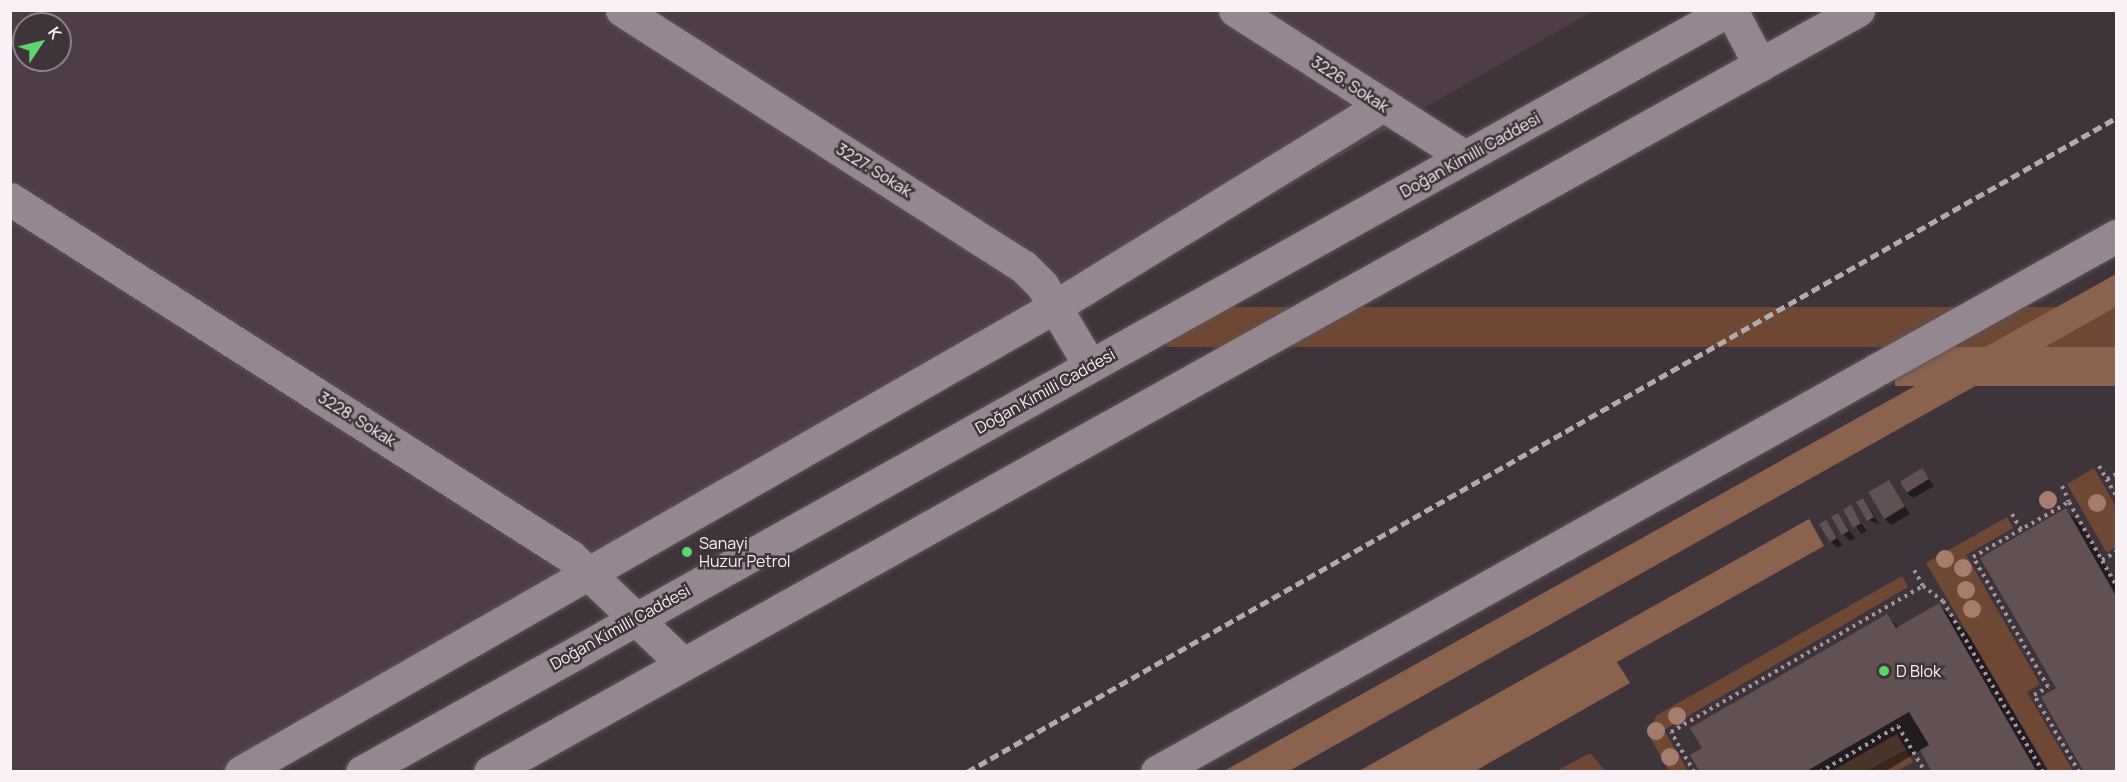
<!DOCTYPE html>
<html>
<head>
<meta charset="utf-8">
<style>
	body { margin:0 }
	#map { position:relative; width:2127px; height:782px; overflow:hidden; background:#40343b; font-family:Manrope,sans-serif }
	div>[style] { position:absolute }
	.built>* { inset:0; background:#4e3c47 }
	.green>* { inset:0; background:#6e4835; transform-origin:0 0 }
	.forest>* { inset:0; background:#8b624e; transform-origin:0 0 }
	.shadow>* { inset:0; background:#0007; transform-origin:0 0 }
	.building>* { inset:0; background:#615152; transform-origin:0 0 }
	.path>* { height:4px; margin-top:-2px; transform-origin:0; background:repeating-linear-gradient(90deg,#a0969c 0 3px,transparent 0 7.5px) }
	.roads { filter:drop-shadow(0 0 2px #5d5359) drop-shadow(0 0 2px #5d5359) }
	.street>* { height:33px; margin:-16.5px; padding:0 16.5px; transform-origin:16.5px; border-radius:16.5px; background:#958790 }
	.secondary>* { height:33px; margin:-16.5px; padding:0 16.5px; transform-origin:16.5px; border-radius:16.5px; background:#958790 }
	.rail>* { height:4.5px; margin-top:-2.25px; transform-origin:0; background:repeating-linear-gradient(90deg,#b3aab0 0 9px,transparent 0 13.5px) }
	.trees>* { width:18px; height:18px; margin:-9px; border-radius:50%; background:#a67c6c }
	.dots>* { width:16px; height:16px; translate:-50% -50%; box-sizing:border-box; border:3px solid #40343b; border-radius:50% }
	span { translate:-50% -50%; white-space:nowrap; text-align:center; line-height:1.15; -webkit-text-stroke:5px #40343b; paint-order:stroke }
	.street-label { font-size:16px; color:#f9f1f6 }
	.poi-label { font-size:16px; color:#f9f1f6 }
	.left { translate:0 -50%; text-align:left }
	.frame { position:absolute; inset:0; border:12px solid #f9f1f6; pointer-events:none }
	.north { position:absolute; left:12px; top:12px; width:60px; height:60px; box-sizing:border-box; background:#40343b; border:2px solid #8a8086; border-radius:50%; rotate:55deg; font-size:16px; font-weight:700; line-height:24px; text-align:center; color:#f9f1f6 }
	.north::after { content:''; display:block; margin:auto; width:21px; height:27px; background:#5dd56d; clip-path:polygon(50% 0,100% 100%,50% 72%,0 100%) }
</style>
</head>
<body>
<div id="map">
	<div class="built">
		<i style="clip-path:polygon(evenodd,10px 11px,1593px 11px,268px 772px,11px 771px,10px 11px,24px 24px,60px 24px,60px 60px,24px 60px,24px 24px)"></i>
	</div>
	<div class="green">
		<i style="left:2116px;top:307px;width:40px;height:949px;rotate:90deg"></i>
		<i style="clip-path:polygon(2094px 468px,2116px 507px,2116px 547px,2107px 553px,2067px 484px)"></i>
		<i style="clip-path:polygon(2007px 517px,2013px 528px,1966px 555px,2040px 684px,2027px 692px,2073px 771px,2049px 771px,1926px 563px)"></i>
		<i style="clip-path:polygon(1902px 576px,1908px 587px,1664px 730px,1688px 771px,1669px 771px,1647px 732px,1657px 715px)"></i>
		<i style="clip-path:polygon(1906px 750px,1913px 762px,1897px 771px,1868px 772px)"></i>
		<i style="clip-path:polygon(1591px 754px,1605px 771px,1556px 771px,1588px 754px)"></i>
	</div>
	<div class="forest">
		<i style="clip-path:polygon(2116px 274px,2116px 307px,1289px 771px,1224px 771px)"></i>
		<i style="left:2116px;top:347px;width:39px;height:221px;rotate:90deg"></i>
		<i style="clip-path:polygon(1809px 519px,1824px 546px,1617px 662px,1630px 683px,1475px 771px,1359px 771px)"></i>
		<i style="clip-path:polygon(1897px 734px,1906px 750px,1868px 771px,1832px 771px)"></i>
	</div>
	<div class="shadow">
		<i style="clip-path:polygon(1922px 470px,1934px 486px,1913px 498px,1906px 492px)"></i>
		<i style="clip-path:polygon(1889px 482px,1910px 514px,1891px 525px,1884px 518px)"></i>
		<i style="clip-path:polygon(1863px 500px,1869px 507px,1879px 524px,1868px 520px,1858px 503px)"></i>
		<i style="left:1850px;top:507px;width:29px;height:6px;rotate:55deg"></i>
		<i style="clip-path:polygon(2066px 510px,2085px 529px,2116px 585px,2116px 772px,2086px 772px,2058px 689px)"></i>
		<i style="clip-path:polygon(1838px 515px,1855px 538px,1850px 541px,1844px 535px)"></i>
		<i style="clip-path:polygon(1826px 522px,1842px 545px,1838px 548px,1831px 542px)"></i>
		<i style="clip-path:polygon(1939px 605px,1968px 634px,2048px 772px,1934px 772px,1921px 750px,1884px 772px,1702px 772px,1887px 616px,1899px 628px)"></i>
	</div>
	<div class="building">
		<i style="left:1922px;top:468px;width:13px;height:26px;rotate:58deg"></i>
		<i style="left:1889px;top:480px;width:31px;height:24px;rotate:59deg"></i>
		<i style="left:1863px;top:498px;width:22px;height:8px;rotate:60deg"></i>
		<i style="left:1851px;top:505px;width:21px;height:9px;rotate:62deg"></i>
		<i style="clip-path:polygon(2066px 508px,2116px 596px,2116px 772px,2084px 772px,2041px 697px,2056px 688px,1980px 558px)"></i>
		<i style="left:1838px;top:513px;width:21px;height:8px;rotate:59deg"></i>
		<i style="left:1826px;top:520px;width:21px;height:8px;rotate:59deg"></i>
		<i style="clip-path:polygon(1939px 603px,2037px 772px,1932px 772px,1920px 750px,1929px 745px,1909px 712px,1805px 772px,1700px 772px,1690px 755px,1702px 748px,1690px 728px,1887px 614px,1896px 628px)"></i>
	</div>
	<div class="path">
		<i style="left:2099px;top:466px;width:34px;rotate:60deg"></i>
		<i style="left:2107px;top:479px;width:10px;rotate:-29deg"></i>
		<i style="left:2062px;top:486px;width:17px;rotate:66deg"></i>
		<i style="left:2012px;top:514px;width:22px;rotate:60deg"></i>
		<i style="left:2102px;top:560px;width:16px;rotate:-30deg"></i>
		<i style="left:1923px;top:586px;width:25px;rotate:37deg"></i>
		<i style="left:1943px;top:601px;width:198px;rotate:59.7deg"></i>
		<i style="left:1694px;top:772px;width:46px;rotate:-119.9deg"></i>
		<i style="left:1671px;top:732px;width:291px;rotate:-30.1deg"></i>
		<i style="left:1923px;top:586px;width:18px;rotate:-119deg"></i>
		<i style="left:1820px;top:772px;width:91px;rotate:-30.5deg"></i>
		<i style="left:1898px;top:726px;width:53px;rotate:59.6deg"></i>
		<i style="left:2079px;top:772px;width:89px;rotate:-120.3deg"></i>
		<i style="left:2034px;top:695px;width:16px;rotate:-30deg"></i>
		<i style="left:2048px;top:687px;width:150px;rotate:-120deg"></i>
		<i style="left:1973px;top:557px;width:111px;rotate:-29.8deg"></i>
		<i style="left:2069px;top:502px;width:95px;rotate:60.5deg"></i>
	</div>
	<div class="roads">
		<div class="street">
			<i style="left:622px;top:10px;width:476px;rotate:32.6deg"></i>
			<i style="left:1023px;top:266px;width:27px;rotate:45deg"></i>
			<i style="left:1042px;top:285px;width:94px;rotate:59.3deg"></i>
			<i style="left:1235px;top:10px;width:273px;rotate:32.6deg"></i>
			<i style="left:1731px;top:10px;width:62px;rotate:62.2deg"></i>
			<i style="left:10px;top:199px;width:664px;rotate:32.52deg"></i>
			<i style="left:570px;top:556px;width:156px;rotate:43.7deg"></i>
			<i style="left:241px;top:772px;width:939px;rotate:-29.76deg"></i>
			<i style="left:1056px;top:306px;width:384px;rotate:-31.6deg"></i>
			<i style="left:1157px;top:772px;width:1099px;rotate:-29.2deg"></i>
		</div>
		<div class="secondary">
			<i style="left:362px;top:772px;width:1565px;rotate:-29.14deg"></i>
			<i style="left:490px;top:772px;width:1566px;rotate:-29.12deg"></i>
		</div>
	</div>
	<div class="rail">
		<i style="left:967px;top:772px;width:1322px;rotate:-29.65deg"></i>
	</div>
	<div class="trees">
		<i style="left:2048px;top:500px"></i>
		<i style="left:2097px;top:503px"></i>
		<i style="left:1945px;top:559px"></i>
		<i style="left:1963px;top:568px"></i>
		<i style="left:1966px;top:590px"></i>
		<i style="left:1972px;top:609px"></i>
		<i style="left:1677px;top:716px"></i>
		<i style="left:1656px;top:731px"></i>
		<i style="left:1670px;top:757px"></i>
	</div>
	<div class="dots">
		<i style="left:687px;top:552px;background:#5dd56d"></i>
		<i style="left:1884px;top:671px;background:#5dd56d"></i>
	</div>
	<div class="street-label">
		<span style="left:1350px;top:84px;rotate:33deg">3226. Sokak</span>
		<span style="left:1470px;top:155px;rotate:-29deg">Doğan Kimilli Caddesi</span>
		<span style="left:874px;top:170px;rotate:32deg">3227. Sokak</span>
		<span style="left:1045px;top:391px;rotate:-29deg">Doğan Kimilli Caddesi</span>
		<span style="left:357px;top:419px;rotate:32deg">3228. Sokak</span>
		<span style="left:620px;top:627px;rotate:-29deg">Doğan Kimilli Caddesi</span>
	</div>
	<div class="poi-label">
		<span class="left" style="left:699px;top:552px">Sanayi<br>Huzur Petrol</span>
		<span class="left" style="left:1896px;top:671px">D Blok</span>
	</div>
	<div class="frame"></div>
	<div class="north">K</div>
</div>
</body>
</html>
